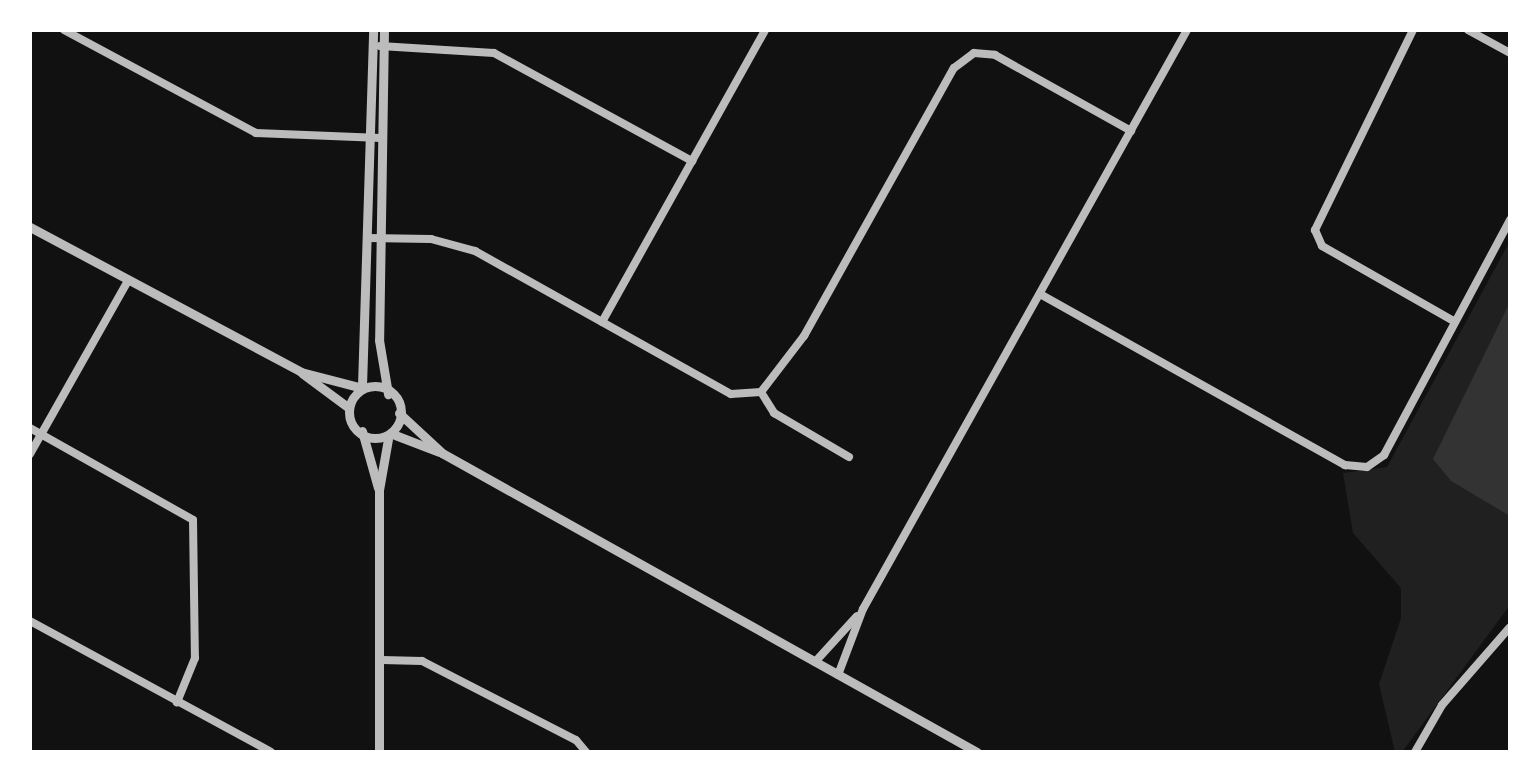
<!DOCTYPE html>
<html>
<head>
<meta charset="utf-8">
<style>
	body { margin:0 }
	#map { position:relative; width:1540px; height:782px; overflow:hidden; background:#111; font-family:Merriweather,serif }
	div>[style] { position:absolute }
	.green>* { inset:0; background:#202020 }
	.water>* { inset:0; background:#333 }
	.minor>* { height:8px; margin:-4px; padding:0 4px; transform-origin:4px; border-radius:4px; background:#bcbcbc }
	.tertiary>* { height:9px; margin:-4.5px; padding:0 4.5px; transform-origin:4.5px; border-radius:4.5px; background:#bcbcbc }
	.tertiary>.ring { margin:-4.5px; padding:0; box-sizing:content-box; background:none; border:9px solid #bcbcbc; border-radius:50% }
	span { translate:-50% -50%; white-space:nowrap; text-align:center; line-height:1.15; -webkit-text-stroke:10px #fff; paint-order:stroke }
	.frame { position:absolute; inset:0; border:32px solid #fff; pointer-events:none }
</style>
</head>
<body>
<div id="map">
	<div class="green">
		<i style="clip-path:polygon(1510px 241px,1510px 605px,1402px 752px,1395px 752px,1379px 684px,1401px 618px,1401px 588px,1353px 533px,1343px 473px,1387px 467px)"></i>
	</div>
	<div class="water">
		<i style="clip-path:polygon(1510px 302px,1510px 516px,1451px 481px,1433px 459px)"></i>
	</div>
	<div class="minor">
		<i style="left:64px;top:30px;width:218px;rotate:28.2deg"></i>
		<i style="left:256px;top:133px;width:125px;rotate:2.3deg"></i>
		<i style="left:1413px;top:30px;width:223px;rotate:116.1deg"></i>
		<i style="left:1315px;top:230px;width:17px;rotate:66deg"></i>
		<i style="left:1322px;top:246px;width:153px;rotate:29.7deg"></i>
		<i style="left:1468px;top:30px;width:48px;rotate:28.7deg"></i>
		<i style="left:380px;top:46px;width:114px;rotate:3.5deg"></i>
		<i style="left:494px;top:53px;width:226px;rotate:28.6deg"></i>
		<i style="left:368px;top:238px;width:63px;rotate:0.9deg"></i>
		<i style="left:431px;top:239px;width:46px;rotate:15.3deg"></i>
		<i style="left:475px;top:251px;width:293px;rotate:29.2deg"></i>
		<i style="left:731px;top:394px;width:30px;rotate:-4deg"></i>
		<i style="left:1040px;top:294px;width:350px;rotate:29.3deg"></i>
		<i style="left:1345px;top:465px;width:22px;rotate:5deg"></i>
		<i style="left:1367px;top:467px;width:21px;rotate:-35deg"></i>
		<i style="left:1384px;top:455px;width:267px;rotate:-61.8deg"></i>
		<i style="left:602px;top:322px;width:334px;rotate:-60.8deg"></i>
		<i style="left:761px;top:392px;width:71px;rotate:-52.5deg"></i>
		<i style="left:804px;top:336px;width:307px;rotate:-60.8deg"></i>
		<i style="left:954px;top:68px;width:25px;rotate:-37deg"></i>
		<i style="left:974px;top:53px;width:21px;rotate:5deg"></i>
		<i style="left:995px;top:55px;width:156px;rotate:29.2deg"></i>
		<i style="left:761px;top:392px;width:25px;rotate:58deg"></i>
		<i style="left:774px;top:413px;width:87px;rotate:30.4deg"></i>
		<i style="left:30px;top:428px;width:187px;rotate:29.4deg"></i>
		<i style="left:193px;top:520px;width:138px;rotate:89.2deg"></i>
		<i style="left:195px;top:658px;width:48px;rotate:112.2deg"></i>
		<i style="left:30px;top:454px;width:199px;rotate:-60.5deg"></i>
		<i style="left:30px;top:621px;width:274px;rotate:28.5deg"></i>
		<i style="left:382px;top:660px;width:40px;rotate:1.4deg"></i>
		<i style="left:422px;top:661px;width:173px;rotate:27.2deg"></i>
		<i style="left:576px;top:740px;width:16px;rotate:50deg"></i>
		<i style="left:815px;top:662px;width:62px;rotate:-47.6deg"></i>
		<i style="left:838px;top:675px;width:71px;rotate:-69.3deg"></i>
		<i style="left:863px;top:609px;width:663px;rotate:-60.77deg"></i>
		<i style="left:1415px;top:752px;width:54px;rotate:-60.1deg"></i>
		<i style="left:1442px;top:705px;width:103px;rotate:-48.9deg"></i>
	</div>
	<div class="tertiary">
		<i style="left:384px;top:30px;width:310px;rotate:90.9deg"></i>
		<i style="left:379px;top:340px;width:55px;rotate:80.5deg"></i>
		<i style="left:30px;top:227px;width:307px;rotate:28.1deg"></i>
		<i style="left:301px;top:372px;width:59px;rotate:14.7deg"></i>
		<i style="left:303px;top:374px;width:57px;rotate:36.5deg"></i>
		<i style="left:362px;top:386px;width:356px;rotate:-88.2deg"></i>
		<i class="ring" style="left:349px;top:386px;width:43px;height:43px"></i>
		<i style="left:399px;top:413px;width:59px;rotate:42.9deg"></i>
		<i style="left:442px;top:453px;width:613px;rotate:29.2deg"></i>
		<i style="left:362px;top:431px;width:59px;rotate:74.3deg"></i>
		<i style="left:395px;top:435px;width:47px;rotate:21.1deg"></i>
		<i style="left:379px;top:752px;width:262px;rotate:-90deg"></i>
		<i style="left:379px;top:490px;width:52px;rotate:-80deg"></i>
	</div>
	<div class="frame"></div>
</div>
</body>
</html>
